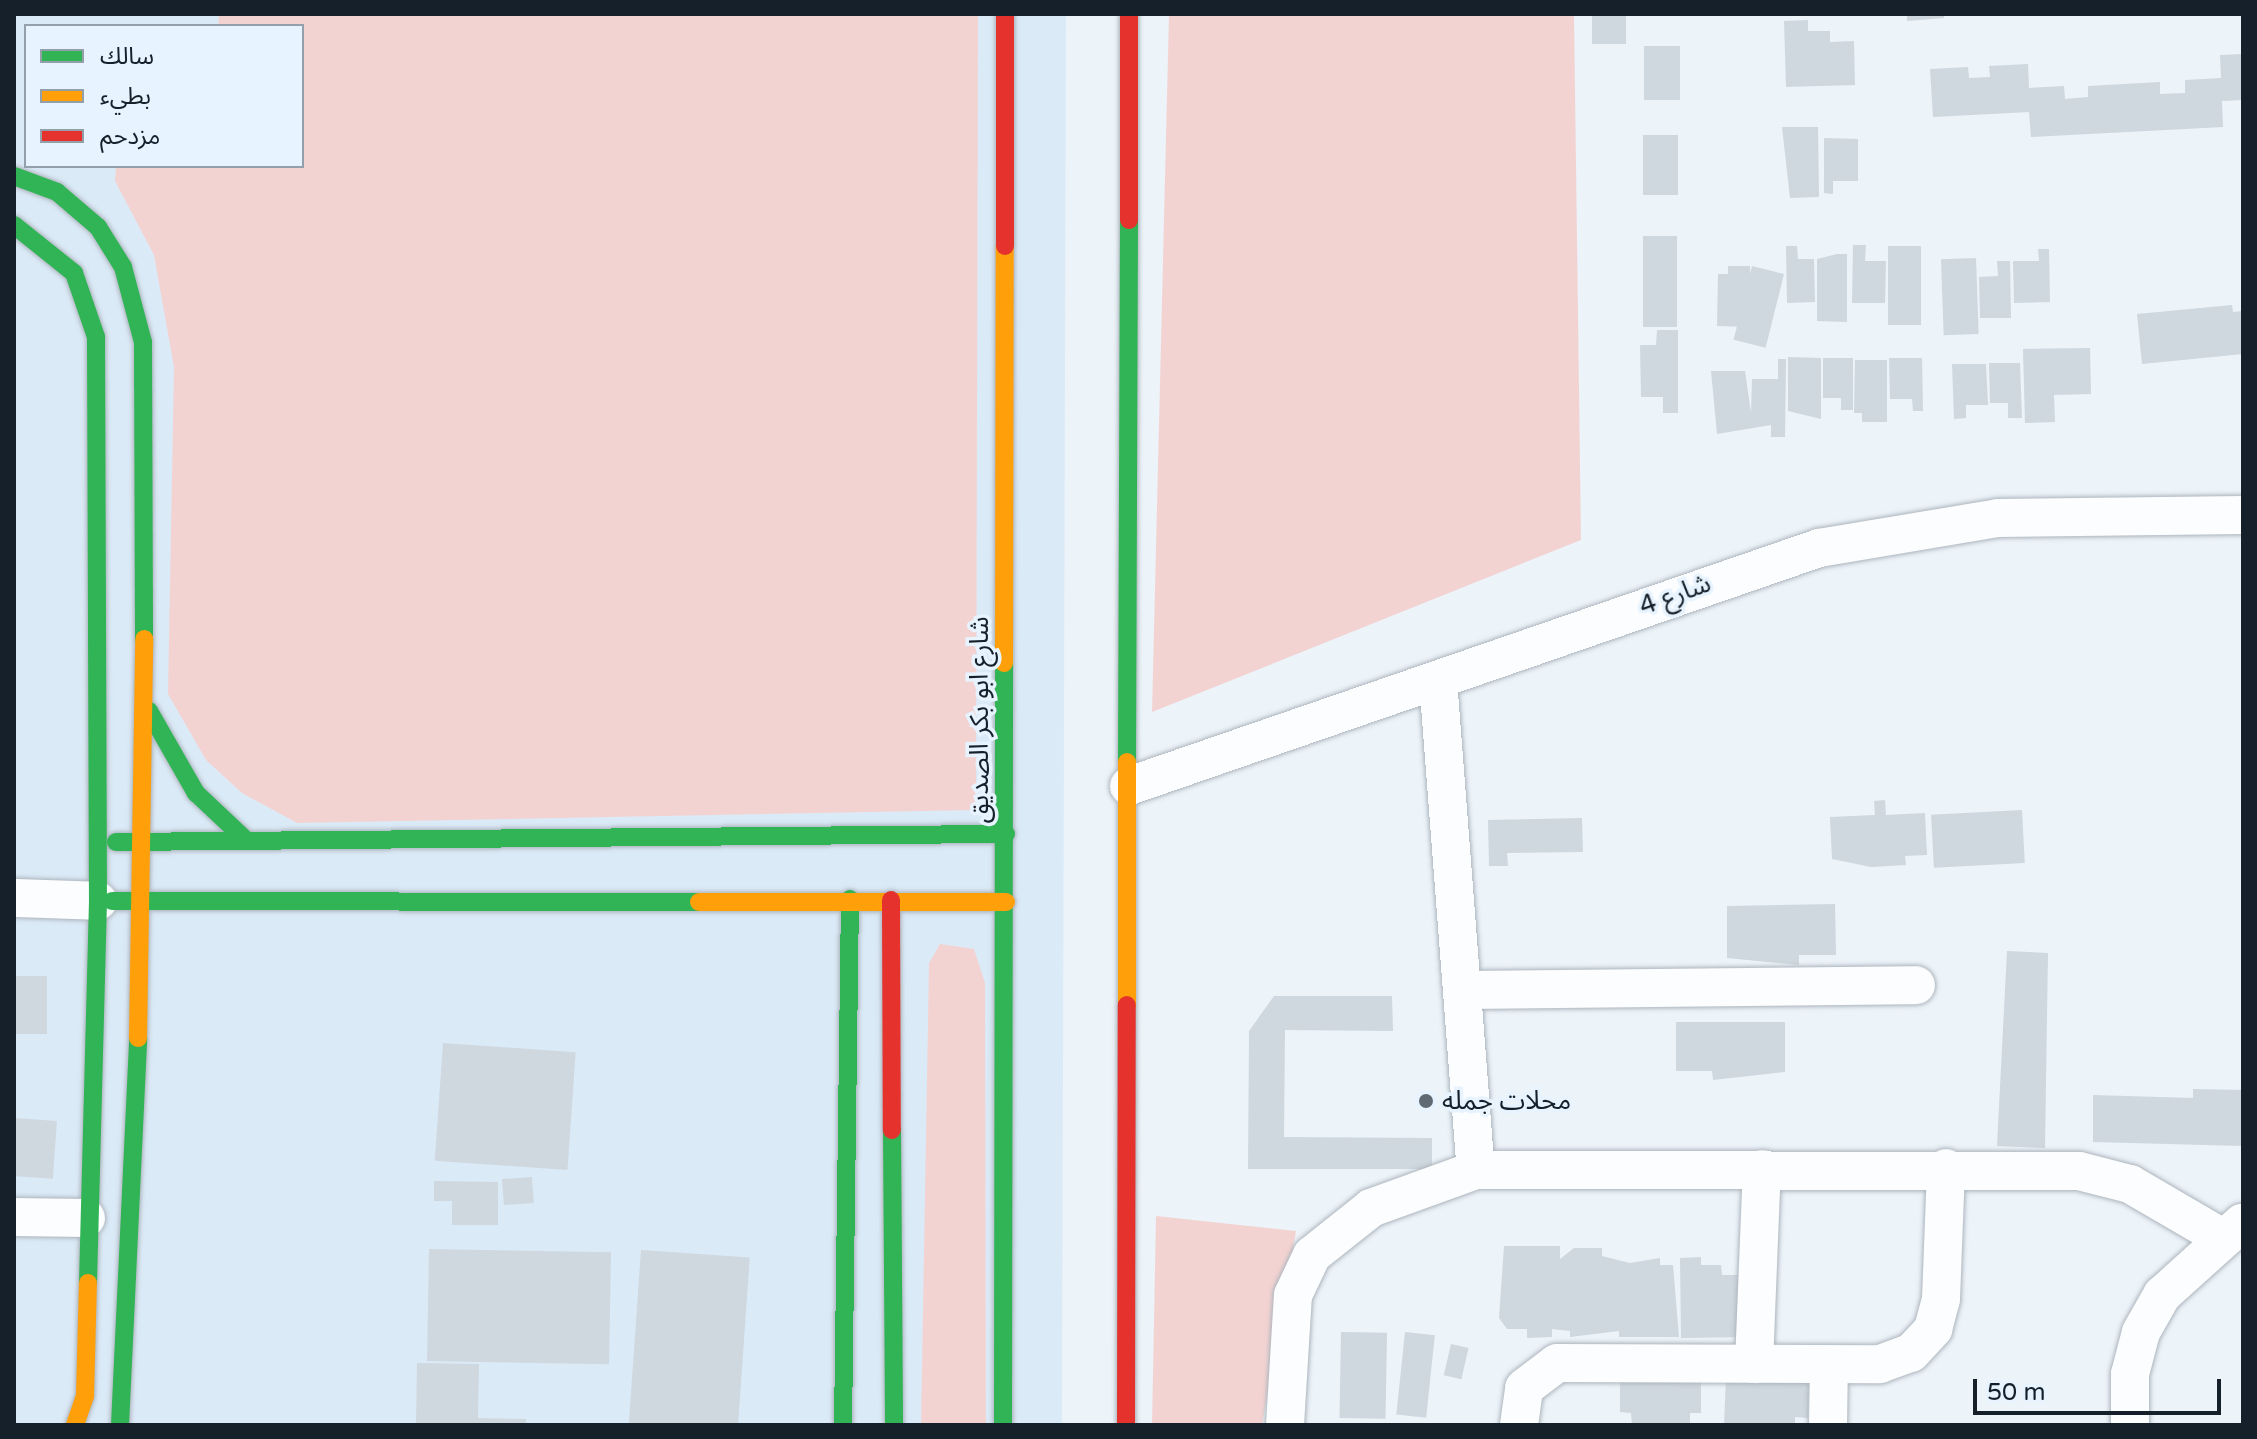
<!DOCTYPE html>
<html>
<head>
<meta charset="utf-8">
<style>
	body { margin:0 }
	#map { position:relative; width:2257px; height:1439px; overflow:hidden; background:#ecf3f9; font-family:"Varela Round","Noto Sans Arabic",sans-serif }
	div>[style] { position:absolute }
	.built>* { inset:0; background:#dbeaf7 }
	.green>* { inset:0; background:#f3d3d2 }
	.building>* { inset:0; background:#cfd7df; transform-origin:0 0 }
	.roads { filter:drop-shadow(0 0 2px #adb5bd) drop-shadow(0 0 2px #adb5bd) }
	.street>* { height:38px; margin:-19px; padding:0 19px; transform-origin:19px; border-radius:19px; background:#fcfdfe }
	.fast>* { height:18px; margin:-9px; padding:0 9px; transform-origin:9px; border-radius:9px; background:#30b455 }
	.slow>* { height:18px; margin:-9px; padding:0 9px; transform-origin:9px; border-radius:9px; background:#ff9f0a }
	.jam>* { height:18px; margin:-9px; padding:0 9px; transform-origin:9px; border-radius:9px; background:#e5322d }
	.dots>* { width:22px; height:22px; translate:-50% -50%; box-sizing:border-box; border:4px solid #e7f3fe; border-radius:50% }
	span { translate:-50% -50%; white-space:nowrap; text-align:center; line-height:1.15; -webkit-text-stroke:7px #e7f3fe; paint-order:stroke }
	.street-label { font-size:26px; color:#15202a }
	.poi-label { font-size:26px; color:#15202a }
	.left { translate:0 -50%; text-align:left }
	.frame { position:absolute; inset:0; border:16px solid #15202a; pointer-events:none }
	.legend { position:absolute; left:24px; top:24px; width:280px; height:144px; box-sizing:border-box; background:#e7f3fe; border:2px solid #939fa9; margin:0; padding:10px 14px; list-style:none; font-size:24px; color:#15202a }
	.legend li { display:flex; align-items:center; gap:16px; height:40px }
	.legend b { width:40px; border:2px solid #939fa9 }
	.scale { position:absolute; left:1973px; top:1379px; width:248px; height:36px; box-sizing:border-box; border:4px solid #15202a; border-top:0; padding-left:10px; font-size:24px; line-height:28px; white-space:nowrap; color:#15202a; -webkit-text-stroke:6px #e7f3fe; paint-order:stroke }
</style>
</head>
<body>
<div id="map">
	<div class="built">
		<i style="clip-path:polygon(evenodd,14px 14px,1066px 14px,1062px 1425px,14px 1425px,14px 14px,26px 26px,302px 26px,302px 166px,26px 166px,26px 26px)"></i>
	</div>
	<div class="green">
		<i style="clip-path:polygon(219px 14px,978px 14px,976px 810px,297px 823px,242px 793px,206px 760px,168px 694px,174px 367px,154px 255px,115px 181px,116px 166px,302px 166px,302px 26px,218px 26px)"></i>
		<i style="clip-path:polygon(1169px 14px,1574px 14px,1581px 540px,1152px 712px)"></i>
		<i style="clip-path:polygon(940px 944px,974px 949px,985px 983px,986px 1425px,921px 1425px,929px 963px)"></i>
		<i style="clip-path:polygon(1156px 1216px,1296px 1231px,1262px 1425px,1152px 1425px)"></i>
	</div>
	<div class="building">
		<i style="left:1592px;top:14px;width:34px;height:30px"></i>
		<i style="clip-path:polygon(1907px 14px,1944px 14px,1944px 18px,1907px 21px)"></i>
		<i style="clip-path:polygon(1808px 20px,1808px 31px,1830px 31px,1830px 42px,1854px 41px,1855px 85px,1786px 87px,1784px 21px)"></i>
		<i style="left:1644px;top:46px;width:36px;height:54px"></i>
		<i style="clip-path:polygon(2243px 54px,2243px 100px,2222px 101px,2223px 127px,2031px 137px,2029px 112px,1933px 117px,1930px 69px,1968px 67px,1969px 78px,1990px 77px,1989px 66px,2028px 64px,2029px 88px,2064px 86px,2065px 99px,2088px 97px,2088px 86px,2160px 82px,2160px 94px,2185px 93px,2185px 80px,2221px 78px,2220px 55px)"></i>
		<i style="clip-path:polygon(1782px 127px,1818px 127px,1819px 197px,1790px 198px)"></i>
		<i style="left:1643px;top:135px;width:35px;height:60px"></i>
		<i style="clip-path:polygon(1824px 138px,1858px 139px,1858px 181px,1833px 181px,1833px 194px,1824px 193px)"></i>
		<i style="left:1643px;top:236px;width:34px;height:91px"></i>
		<i style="clip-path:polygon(1853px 245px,1866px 245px,1865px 261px,1886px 261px,1885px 303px,1852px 303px)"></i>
		<i style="clip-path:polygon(1786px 246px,1797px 246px,1798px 259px,1814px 259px,1815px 302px,1787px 303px)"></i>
		<i style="left:1888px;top:246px;width:33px;height:79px"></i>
		<i style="clip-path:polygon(2038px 249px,2049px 249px,2050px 302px,2014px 303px,2013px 261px,2039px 261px)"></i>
		<i style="clip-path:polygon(1837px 254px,1847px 254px,1847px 322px,1817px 321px,1817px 259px)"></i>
		<i style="left:1976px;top:258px;width:76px;height:35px;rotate:88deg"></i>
		<i style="clip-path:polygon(1997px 261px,2010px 261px,2011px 318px,1980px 318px,1979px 277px,1998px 276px)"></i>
		<i style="clip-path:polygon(1728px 266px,1750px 266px,1750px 327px,1717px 326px,1718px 274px,1728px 274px)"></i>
		<i style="left:1752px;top:266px;width:33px;height:76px;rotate:14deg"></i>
		<i style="clip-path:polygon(2232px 305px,2233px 312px,2243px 311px,2243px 354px,2142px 364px,2137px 314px)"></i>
		<i style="clip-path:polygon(1657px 330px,1678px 330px,1678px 413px,1663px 413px,1663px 397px,1641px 397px,1640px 345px,1656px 345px)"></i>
		<i style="clip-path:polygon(2090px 348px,2091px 394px,2054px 395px,2055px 422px,2025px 423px,2023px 349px)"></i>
		<i style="clip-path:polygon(1788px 357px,1821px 358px,1821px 419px,1788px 411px)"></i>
		<i style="clip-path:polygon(1823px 358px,1853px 358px,1853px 410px,1841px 410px,1841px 398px,1823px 398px)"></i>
		<i style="clip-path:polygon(1889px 358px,1922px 358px,1923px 411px,1913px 411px,1912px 399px,1890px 399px)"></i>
		<i style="clip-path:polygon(1778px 359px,1786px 359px,1785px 437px,1771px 437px,1771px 425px,1717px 434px,1711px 371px,1745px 371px,1751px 413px,1752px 379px,1778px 379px)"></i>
		<i style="clip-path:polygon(1855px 360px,1887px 360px,1887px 422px,1862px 422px,1862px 413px,1854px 413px)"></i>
		<i style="clip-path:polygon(1989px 363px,2020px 363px,2022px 418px,2008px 418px,2008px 403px,1990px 403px)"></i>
		<i style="clip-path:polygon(1952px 364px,1986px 364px,1988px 405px,1966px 405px,1966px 418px,1954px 419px)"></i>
		<i style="clip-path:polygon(1885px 800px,1886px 815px,1925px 813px,1927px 855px,1905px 856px,1906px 865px,1871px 867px,1832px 859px,1830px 817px,1875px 815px,1874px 801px)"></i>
		<i style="left:2022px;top:810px;width:53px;height:91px;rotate:87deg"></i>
		<i style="clip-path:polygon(1582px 818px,1583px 852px,1507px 853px,1508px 866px,1489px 866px,1488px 820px)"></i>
		<i style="clip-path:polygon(1835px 904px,1836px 955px,1799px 955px,1799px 965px,1727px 958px,1727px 906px)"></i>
		<i style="clip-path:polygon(2007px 951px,2048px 953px,2045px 1148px,1997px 1146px)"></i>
		<i style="left:14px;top:976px;width:33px;height:58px"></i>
		<i style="clip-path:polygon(1274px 996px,1392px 996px,1393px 1031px,1285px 1030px,1284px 1137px,1432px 1138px,1432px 1169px,1248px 1169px,1249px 1031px)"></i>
		<i style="clip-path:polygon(1676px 1022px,1785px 1022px,1785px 1072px,1713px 1080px,1712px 1071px,1676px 1071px)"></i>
		<i style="left:443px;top:1043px;width:133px;height:118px;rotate:4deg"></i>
		<i style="clip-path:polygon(2193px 1089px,2243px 1090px,2243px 1146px,2093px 1142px,2093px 1095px,2193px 1098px)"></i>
		<i style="left:14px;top:1118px;width:43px;height:58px;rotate:4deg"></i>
		<i style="left:532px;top:1177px;width:26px;height:30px;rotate:86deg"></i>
		<i style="clip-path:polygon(434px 1181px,498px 1182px,498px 1225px,452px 1225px,452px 1201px,434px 1201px)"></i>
		<i style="clip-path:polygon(1504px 1246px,1560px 1246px,1560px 1259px,1574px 1248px,1602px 1248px,1602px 1256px,1630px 1263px,1660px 1258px,1660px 1265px,1673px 1265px,1679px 1337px,1619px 1337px,1619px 1331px,1570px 1337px,1570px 1331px,1552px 1329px,1552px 1337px,1527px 1338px,1527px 1329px,1507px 1329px,1499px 1318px)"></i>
		<i style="left:429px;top:1249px;width:182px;height:112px;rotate:1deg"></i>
		<i style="left:641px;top:1250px;width:109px;height:175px;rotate:4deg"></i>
		<i style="clip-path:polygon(1701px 1257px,1701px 1265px,1721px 1265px,1722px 1275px,1743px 1275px,1745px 1337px,1681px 1338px,1680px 1258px)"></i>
		<i style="left:1341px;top:1332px;width:46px;height:86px;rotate:1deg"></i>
		<i style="left:1405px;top:1332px;width:30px;height:83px;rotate:6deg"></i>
		<i style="left:1451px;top:1344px;width:18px;height:32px;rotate:13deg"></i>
		<i style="clip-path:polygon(417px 1363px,479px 1364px,478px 1418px,526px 1419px,526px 1425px,416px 1425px)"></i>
		<i style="clip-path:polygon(1620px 1377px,1701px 1378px,1701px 1413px,1690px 1413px,1690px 1425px,1632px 1425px,1631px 1413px,1620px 1412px)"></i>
		<i style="clip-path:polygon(1726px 1377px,1809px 1379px,1808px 1418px,1795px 1417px,1795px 1425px,1724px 1425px)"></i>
	</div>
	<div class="roads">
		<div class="street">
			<i style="left:1438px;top:680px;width:491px;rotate:85.6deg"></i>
			<i style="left:1129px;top:786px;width:730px;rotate:-19.03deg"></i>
			<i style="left:1819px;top:548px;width:181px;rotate:-9.5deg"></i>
			<i style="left:1998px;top:518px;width:245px;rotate:-0.7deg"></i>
			<i style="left:14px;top:898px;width:84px;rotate:2deg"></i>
			<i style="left:1462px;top:990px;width:454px;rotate:-0.6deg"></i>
			<i style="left:14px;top:1217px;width:72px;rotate:0.8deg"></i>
			<i style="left:1754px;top:1364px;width:195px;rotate:-87.7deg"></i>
			<i style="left:1285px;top:1425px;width:130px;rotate:-86.5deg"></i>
			<i style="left:1293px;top:1295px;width:44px;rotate:-64.6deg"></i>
			<i style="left:1312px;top:1255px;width:75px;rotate:-38.5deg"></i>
			<i style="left:1371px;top:1208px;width:112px;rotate:-19.9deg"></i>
			<i style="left:1476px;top:1170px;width:603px;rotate:0.1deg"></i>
			<i style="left:2079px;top:1171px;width:53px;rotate:14.3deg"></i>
			<i style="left:2130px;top:1184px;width:105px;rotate:30.2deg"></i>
			<i style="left:1519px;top:1425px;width:37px;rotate:-82deg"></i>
			<i style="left:1524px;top:1388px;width:41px;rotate:-37.1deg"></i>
			<i style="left:1557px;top:1363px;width:323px;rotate:0.2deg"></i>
			<i style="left:1880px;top:1364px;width:33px;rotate:-20deg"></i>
			<i style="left:1911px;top:1353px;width:33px;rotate:-47deg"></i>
			<i style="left:1933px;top:1329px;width:31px;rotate:-75deg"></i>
			<i style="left:1941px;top:1299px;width:131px;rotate:-87.8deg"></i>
			<i style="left:1828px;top:1425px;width:61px;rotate:-89.1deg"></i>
			<i style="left:2130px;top:1425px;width:51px;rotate:-90deg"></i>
			<i style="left:2130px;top:1374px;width:43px;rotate:-75.3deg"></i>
			<i style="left:2141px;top:1332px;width:43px;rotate:-60.4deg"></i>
			<i style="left:2162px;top:1295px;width:108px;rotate:-42deg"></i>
		</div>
		<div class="fast">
			<i style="left:14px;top:176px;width:46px;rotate:20.4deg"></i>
			<i style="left:57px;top:192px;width:54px;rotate:40.5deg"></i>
			<i style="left:98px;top:227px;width:47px;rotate:58deg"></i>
			<i style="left:123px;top:267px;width:78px;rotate:75.1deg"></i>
			<i style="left:143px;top:342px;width:297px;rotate:89.8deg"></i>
			<i style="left:14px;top:225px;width:77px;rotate:38.7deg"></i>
			<i style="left:74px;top:273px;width:68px;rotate:71deg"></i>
			<i style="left:96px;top:337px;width:564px;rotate:89.8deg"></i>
			<i style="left:98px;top:901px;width:382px;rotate:91.5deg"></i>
			<i style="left:149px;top:711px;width:95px;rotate:60.2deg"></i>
			<i style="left:196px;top:793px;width:70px;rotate:43.3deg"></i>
			<i style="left:1127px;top:762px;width:542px;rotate:-89.79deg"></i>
			<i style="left:116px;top:842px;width:890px;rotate:-0.52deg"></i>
			<i style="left:112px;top:901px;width:587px;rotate:0.1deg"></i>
			<i style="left:892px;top:1130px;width:295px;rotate:89.6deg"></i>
			<i style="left:120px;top:1425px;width:387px;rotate:-87.3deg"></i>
			<i style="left:843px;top:1425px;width:526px;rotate:-89.24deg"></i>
			<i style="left:1003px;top:1425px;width:762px;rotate:-89.92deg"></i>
		</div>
		<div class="slow">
			<i style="left:1004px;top:663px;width:417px;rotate:-89.9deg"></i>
			<i style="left:699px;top:902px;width:307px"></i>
			<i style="left:1127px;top:1005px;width:243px;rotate:-90deg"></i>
			<i style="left:138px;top:1038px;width:399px;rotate:-89.1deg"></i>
			<i style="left:75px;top:1425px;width:31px;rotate:-71deg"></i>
			<i style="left:85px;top:1396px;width:113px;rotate:-88.5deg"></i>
		</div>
		<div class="jam">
			<i style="left:1129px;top:220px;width:206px;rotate:-90deg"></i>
			<i style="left:1005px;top:246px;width:232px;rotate:-90deg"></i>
			<i style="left:891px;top:900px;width:230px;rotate:89.8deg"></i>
			<i style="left:1126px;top:1425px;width:420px;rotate:-89.9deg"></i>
		</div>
	</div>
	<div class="dots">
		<i style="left:1426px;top:1101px;background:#606a72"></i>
	</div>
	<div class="street-label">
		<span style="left:1675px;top:595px;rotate:-20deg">شارع 4</span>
		<span style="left:980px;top:720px;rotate:-90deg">شارع ابو بكر الصديق</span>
	</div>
	<div class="poi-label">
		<span class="left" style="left:1442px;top:1101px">محلات جمله</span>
	</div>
	<div class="frame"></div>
	<ul class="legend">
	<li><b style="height:10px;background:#30b455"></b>سالك</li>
	<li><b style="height:10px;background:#ff9f0a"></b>بطيء</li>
	<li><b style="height:10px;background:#e5322d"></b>مزدحم</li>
	</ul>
	<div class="scale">50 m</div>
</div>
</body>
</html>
